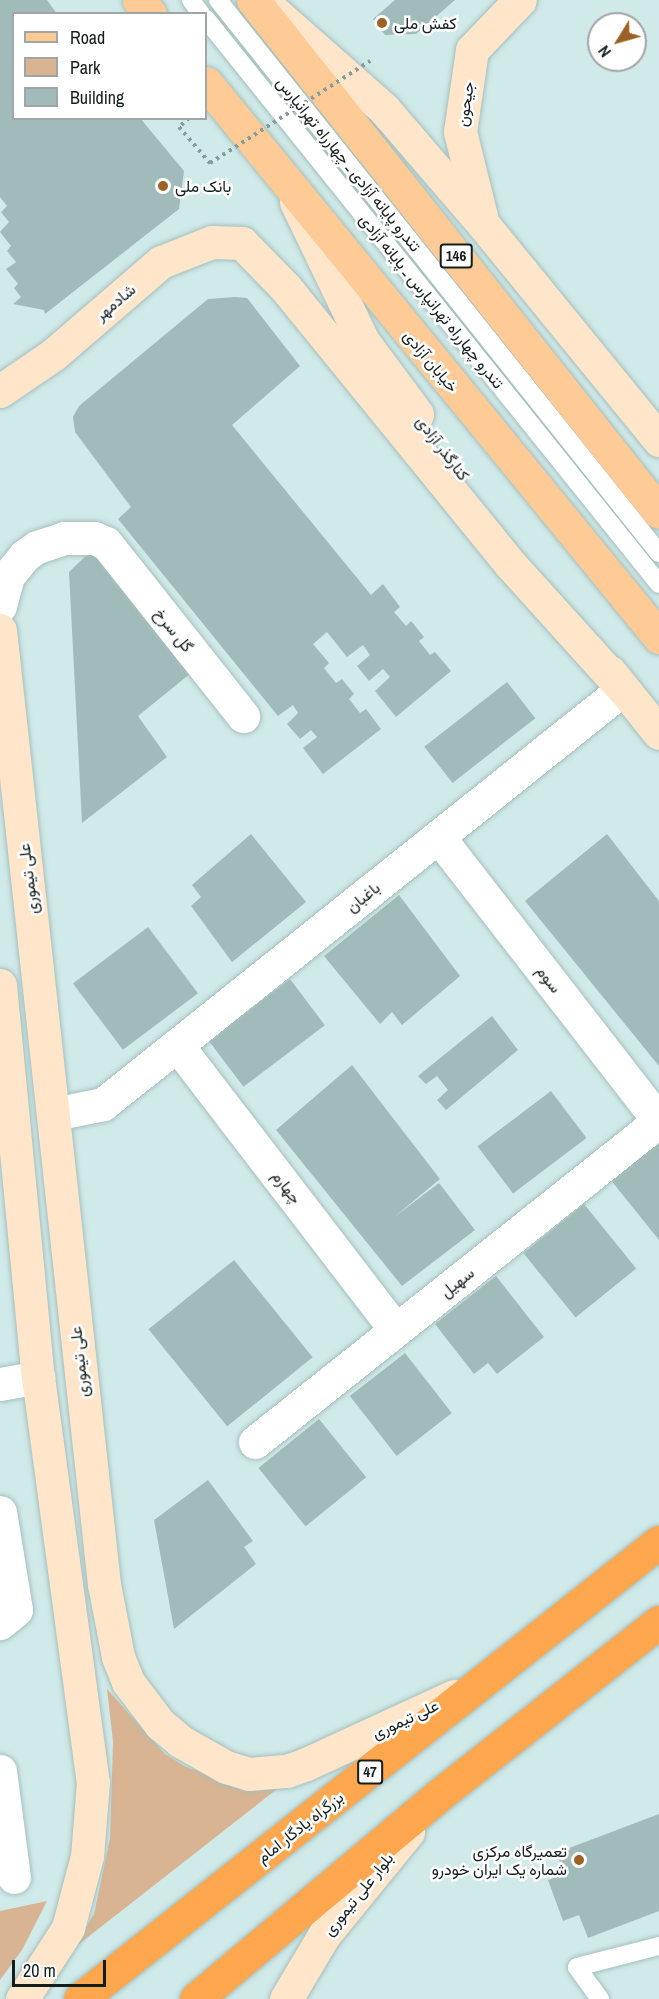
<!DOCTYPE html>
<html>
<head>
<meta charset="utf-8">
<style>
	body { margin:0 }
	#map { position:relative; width:659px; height:1999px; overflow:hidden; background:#d0eae9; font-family:"Archivo Narrow",Vazirmatn,sans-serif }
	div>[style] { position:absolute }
	.green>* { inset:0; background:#d9b493 }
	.building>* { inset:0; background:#a1bbba; transform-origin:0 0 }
	.path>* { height:4px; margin-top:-2px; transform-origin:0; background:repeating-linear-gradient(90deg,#879b9a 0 3px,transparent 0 7.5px) }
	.roads { filter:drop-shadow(0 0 2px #a5bfbd) drop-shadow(0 0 2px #a5bfbd) }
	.lane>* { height:18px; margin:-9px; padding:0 9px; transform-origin:9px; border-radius:9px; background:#fff }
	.street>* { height:33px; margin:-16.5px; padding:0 16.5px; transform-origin:16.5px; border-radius:16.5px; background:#fff }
	.secondary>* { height:33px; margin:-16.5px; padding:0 16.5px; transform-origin:16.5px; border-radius:16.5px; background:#ffe5ca }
	.primary>* { height:33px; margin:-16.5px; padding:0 16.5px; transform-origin:16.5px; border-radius:16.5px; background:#feca95 }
	.highway>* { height:33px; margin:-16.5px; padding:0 16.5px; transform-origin:16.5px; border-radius:16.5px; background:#fea74f }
	.path-bridge>* { height:4px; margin-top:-2px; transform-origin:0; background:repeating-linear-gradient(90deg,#879b9a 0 3px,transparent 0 7.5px) }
	.dots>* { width:16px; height:16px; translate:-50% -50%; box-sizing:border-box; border:3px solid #fff; border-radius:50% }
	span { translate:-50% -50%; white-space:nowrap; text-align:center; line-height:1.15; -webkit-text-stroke:5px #fff; paint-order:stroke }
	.shield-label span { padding:2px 4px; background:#fff; border:2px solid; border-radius:4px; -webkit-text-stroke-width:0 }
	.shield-label { font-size:15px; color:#131d1c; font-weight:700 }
	.poi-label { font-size:16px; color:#131d1c }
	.left { translate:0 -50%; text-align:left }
	.right { translate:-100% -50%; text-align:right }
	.street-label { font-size:16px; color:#131d1c }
	.legend { position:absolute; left:12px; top:12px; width:195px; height:108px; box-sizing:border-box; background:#fff; border:2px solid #a1a5a4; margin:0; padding:8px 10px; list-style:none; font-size:18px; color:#131d1c }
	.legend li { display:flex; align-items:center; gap:12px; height:30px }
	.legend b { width:30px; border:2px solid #a1a5a4 }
	.north { position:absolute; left:587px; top:12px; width:60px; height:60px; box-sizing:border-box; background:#fff; border:2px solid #a1a5a4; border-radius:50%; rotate:233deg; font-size:16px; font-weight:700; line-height:24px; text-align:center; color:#131d1c }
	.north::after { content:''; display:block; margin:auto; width:21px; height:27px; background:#9d6123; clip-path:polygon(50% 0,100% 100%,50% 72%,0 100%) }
	.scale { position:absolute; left:12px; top:1960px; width:94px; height:27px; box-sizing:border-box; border:3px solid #131d1c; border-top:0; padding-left:8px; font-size:18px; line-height:21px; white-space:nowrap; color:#131d1c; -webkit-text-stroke:4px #fff; paint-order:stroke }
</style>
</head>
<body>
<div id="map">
	<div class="green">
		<i style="clip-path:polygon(107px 1689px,165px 1754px,186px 1767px,249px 1788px,277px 1789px,74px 1948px,94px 1914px,110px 1838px,113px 1742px)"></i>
		<i style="clip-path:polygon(47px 1901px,22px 1950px,0 1980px,0 1911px)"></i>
	</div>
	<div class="building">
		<i style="clip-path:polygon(0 0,47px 0,57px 14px,14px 14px,14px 118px,140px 118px,184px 171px,179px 209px,45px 314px,44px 310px,13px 304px,21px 297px,14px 288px,18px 284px,6px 269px,16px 262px,7px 251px,11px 246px,0 232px,9px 222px,1px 212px,7px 206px,0 197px)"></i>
		<i style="clip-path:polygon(395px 0,455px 0,416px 34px,385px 35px,373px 19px)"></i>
		<i style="clip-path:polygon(235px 297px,247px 298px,300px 366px,232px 425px,371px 595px,383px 584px,400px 607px,394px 612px,406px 626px,411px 621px,424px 637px,419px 641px,430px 655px,435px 652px,451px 671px,396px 717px,375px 691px,390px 677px,383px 669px,369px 681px,357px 666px,370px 655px,363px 645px,347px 657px,327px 632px,313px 644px,329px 663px,324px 668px,336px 683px,342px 679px,354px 694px,349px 699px,360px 713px,366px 709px,381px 729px,323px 774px,303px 748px,317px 737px,311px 730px,300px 739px,287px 724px,298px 713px,293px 705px,278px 716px,118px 519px,131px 507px,75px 432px,73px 417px,79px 406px,208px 299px)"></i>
		<i style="clip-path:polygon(91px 551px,191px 673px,138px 716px,167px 757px,82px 823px,69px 572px)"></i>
		<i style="left:507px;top:682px;width:46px;height:105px;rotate:52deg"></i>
		<i style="clip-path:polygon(251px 834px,306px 902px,232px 962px,191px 906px,201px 897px,192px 885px)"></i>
		<i style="clip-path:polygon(607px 834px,659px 901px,659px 1066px,525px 901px)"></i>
		<i style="clip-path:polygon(399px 895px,460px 976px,402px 1025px,392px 1012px,380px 1024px,324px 956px)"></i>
		<i style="left:148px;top:927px;width:83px;height:94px;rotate:53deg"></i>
		<i style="left:290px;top:979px;width:58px;height:102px;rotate:53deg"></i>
		<i style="clip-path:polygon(492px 1016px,518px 1050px,446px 1110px,437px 1100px,448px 1090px,437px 1076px,426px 1084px,418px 1076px)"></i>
		<i style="clip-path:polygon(352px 1065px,440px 1179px,393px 1218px,439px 1183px,475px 1230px,402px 1286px,276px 1130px)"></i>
		<i style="left:551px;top:1091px;width:59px;height:92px;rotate:53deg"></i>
		<i style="clip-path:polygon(659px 1140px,659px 1240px,610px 1179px)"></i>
		<i style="left:584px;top:1204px;width:83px;height:78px;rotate:51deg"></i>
		<i style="left:234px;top:1260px;width:125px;height:110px;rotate:51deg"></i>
		<i style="clip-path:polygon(496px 1276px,544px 1337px,497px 1374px,488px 1363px,474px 1374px,435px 1324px)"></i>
		<i style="left:405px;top:1353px;width:76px;height:70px;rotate:52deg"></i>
		<i style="left:319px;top:1419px;width:75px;height:78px;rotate:51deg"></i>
		<i style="clip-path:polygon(208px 1480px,253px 1541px,244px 1547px,256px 1564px,174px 1629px,154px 1520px)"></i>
		<i style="clip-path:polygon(659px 1814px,659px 1911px,588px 1938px,579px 1915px,563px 1921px,548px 1880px,565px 1874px,556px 1853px)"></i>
	</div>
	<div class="path">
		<i style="left:189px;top:118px;width:13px;rotate:138deg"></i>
		<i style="left:179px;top:127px;width:48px;rotate:49.3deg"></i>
	</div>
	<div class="roads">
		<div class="lane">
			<i style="left:191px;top:0;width:17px;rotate:54deg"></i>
			<i style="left:218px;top:0;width:707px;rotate:51.43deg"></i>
			<i style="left:206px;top:19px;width:724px;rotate:51.28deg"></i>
			<i style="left:600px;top:1999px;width:39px;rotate:-126deg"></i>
			<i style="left:577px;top:1967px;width:85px;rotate:-14.4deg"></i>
		</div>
		<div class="street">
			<i style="left:0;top:606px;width:31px;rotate:-75deg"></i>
			<i style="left:8px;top:576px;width:26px;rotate:-51deg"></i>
			<i style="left:24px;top:556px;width:16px;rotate:-35deg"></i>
			<i style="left:37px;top:547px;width:28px;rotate:-18deg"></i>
			<i style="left:64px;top:538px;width:30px"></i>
			<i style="left:94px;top:538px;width:13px;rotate:23deg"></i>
			<i style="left:106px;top:543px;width:221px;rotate:51.6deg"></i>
			<i style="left:177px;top:1045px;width:359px;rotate:52.5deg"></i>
			<i style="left:54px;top:1114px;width:50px;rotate:-11.5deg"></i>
			<i style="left:103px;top:1104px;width:665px;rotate:-38.59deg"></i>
			<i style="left:0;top:1384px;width:39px;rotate:-10deg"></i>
			<i style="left:255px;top:1442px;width:516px;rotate:-38.47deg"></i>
			<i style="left:659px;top:1121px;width:359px;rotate:-127.8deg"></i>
			<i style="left:0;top:1512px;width:99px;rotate:80.7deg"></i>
			<i style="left:16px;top:1610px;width:21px;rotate:141deg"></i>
			<i style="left:0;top:1771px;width:107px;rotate:82.5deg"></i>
		</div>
		<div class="secondary">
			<i style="left:274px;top:12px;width:147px;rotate:41.4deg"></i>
			<i style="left:384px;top:109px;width:152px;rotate:49.3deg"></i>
			<i style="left:483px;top:224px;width:279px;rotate:50.8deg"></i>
			<i style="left:296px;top:202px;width:154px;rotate:64.3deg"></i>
			<i style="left:363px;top:341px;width:91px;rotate:53.5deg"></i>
			<i style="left:481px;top:216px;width:87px;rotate:-104deg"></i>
			<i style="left:460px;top:132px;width:83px;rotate:-81.7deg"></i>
			<i style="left:472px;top:50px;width:69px;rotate:-46.2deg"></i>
			<i style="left:0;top:391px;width:65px;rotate:-34.4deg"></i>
			<i style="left:54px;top:354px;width:141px;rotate:-40.7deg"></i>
			<i style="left:161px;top:262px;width:55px;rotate:-21.4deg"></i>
			<i style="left:212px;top:242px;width:30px;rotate:2deg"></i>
			<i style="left:242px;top:243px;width:62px;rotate:45.7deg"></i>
			<i style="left:285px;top:287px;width:358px;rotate:50.9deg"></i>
			<i style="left:511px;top:565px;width:167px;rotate:47.9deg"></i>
			<i style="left:0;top:630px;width:960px;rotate:83.78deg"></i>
			<i style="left:104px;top:1584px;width:74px;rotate:79.1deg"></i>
			<i style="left:118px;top:1657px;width:27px;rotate:68deg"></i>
			<i style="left:128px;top:1682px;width:53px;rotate:52.7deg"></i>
			<i style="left:160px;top:1724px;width:26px;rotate:40deg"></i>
			<i style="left:180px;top:1741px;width:53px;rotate:29.5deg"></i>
			<i style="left:226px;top:1767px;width:24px;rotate:17deg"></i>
			<i style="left:249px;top:1774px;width:38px;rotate:-5deg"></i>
			<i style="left:287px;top:1771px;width:20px;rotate:-20deg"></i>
			<i style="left:306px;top:1764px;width:163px;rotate:-24.7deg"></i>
			<i style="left:610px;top:672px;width:78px;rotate:51.2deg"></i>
			<i style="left:0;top:985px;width:394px;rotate:84.5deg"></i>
			<i style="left:38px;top:1377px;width:409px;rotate:82.3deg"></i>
			<i style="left:93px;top:1782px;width:74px;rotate:94.6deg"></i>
			<i style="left:87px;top:1856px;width:74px;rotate:104.8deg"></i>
			<i style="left:68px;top:1928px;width:85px;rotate:122.9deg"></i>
			<i style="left:286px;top:1999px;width:74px;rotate:-59.3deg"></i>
			<i style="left:324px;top:1935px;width:133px;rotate:-50.8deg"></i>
		</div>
		<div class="primary">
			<i style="left:139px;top:0;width:18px;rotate:52deg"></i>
			<i style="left:253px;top:0;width:653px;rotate:51.59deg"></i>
			<i style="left:206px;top:83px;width:716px;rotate:50.73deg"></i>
		</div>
		<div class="highway">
			<i style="left:80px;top:1999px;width:738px;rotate:-38.28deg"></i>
			<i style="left:196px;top:1999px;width:317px;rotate:-40deg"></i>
			<i style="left:439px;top:1795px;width:280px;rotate:-38.2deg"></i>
		</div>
	</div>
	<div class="path-bridge">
		<i style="left:210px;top:163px;width:190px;rotate:-32.5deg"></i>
	</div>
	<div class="dots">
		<i style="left:382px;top:23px;background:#9d6123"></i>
		<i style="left:163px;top:186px;background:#9d6123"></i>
		<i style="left:579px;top:1860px;background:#9d6123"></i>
	</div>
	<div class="shield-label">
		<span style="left:456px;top:256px">146</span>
		<span style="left:370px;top:1772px">47</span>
	</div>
	<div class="poi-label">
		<span class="left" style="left:394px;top:23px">کفش ملی</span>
		<span class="left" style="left:175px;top:186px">بانک ملی</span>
		<span class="right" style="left:567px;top:1860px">تعمیرگاه مرکزی<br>شماره یک ایران خودرو</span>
	</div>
	<div class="street-label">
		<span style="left:465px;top:104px;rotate:-82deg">جیحون</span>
		<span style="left:349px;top:164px;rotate:51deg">تندرو پایانه آزادی ـ چهارراه تهرانپارس</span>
		<span style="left:432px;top:301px;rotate:51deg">تندرو چهارراه تهرانپارس ـ پایانه آزادی</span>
		<span style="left:115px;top:302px;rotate:-40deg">شادمهر</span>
		<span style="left:431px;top:361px;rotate:50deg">خیابان آزادی</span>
		<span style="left:443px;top:448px;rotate:53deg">کنارگذر آزادی</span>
		<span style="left:174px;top:630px;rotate:51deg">گل سرخ</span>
		<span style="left:28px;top:879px;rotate:-97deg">علی تیموری</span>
		<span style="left:363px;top:897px;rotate:-39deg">باغبان</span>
		<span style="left:549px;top:979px;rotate:52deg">سوم</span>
		<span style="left:287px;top:1187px;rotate:52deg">چهارم</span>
		<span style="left:457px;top:1282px;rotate:-38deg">سهیل</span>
		<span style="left:79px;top:1362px;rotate:-96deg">علی تیموری</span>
		<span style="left:405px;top:1719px;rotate:-25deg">علی تیموری</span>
		<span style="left:300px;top:1827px;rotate:-38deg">بزرگراه یادگار امام</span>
		<span style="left:358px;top:1894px;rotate:-51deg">بلوار علی تیموری</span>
	</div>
	<ul class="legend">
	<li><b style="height:8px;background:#feca95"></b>Road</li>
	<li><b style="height:16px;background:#d9b493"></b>Park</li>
	<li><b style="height:16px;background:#a1bbba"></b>Building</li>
	</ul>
	<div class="north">N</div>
	<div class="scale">20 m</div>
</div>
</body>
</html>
